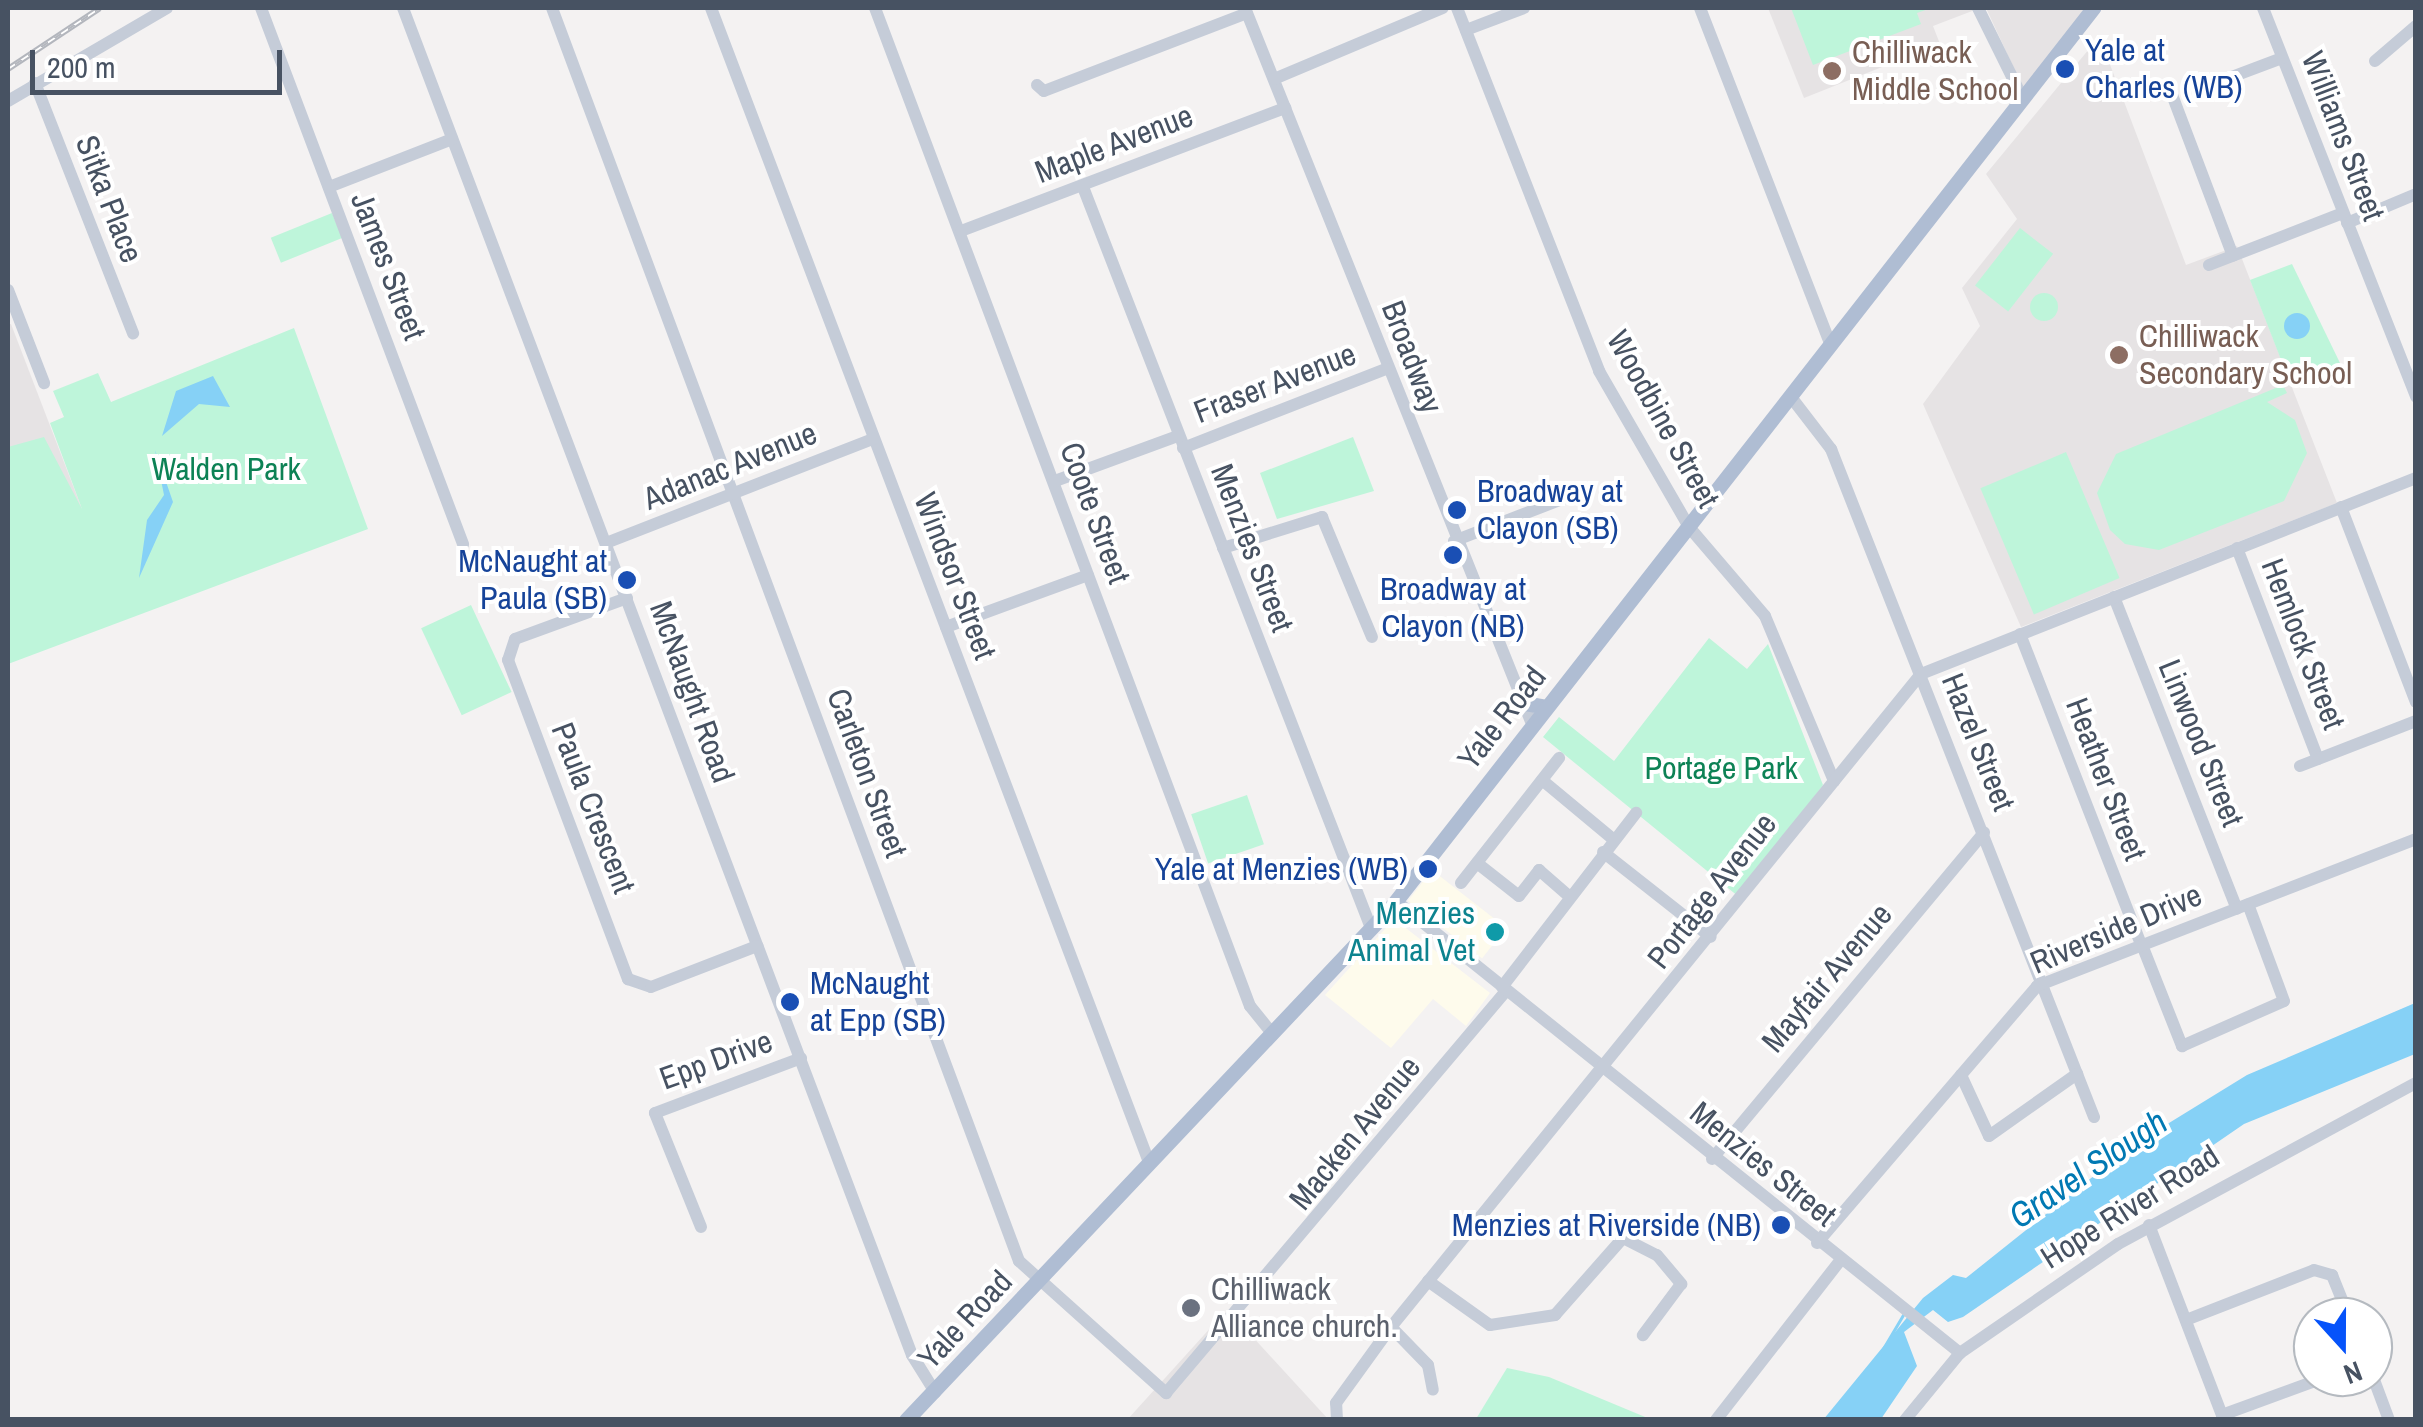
<!DOCTYPE html>
<html>
<head>
<meta charset="utf-8">
<style>
	body { margin:0 }
	#map { position:relative; width:2423px; height:1427px; overflow:hidden; background:#f4f2f2; font-family:"Archivo Narrow",sans-serif }
	div>[style] { position:absolute }
	.commercial>* { inset:0; background:#fefbec; transform-origin:0 0 }
	.education>* { inset:0; background:#e6e3e4 }
	.green>* { inset:0; background:#bef5da; transform-origin:0 0 }
	.round { border-radius:50% }
	.water>* { inset:0; background:#86d1f6 }
	.stream>* { height:2.5px; margin:-1.25px; padding:0 1.25px; transform-origin:1.25px; border-radius:1.25px; background:#86d1f6 }
	.minor>* { height:12px; margin:-6px; padding:0 6px; transform-origin:6px; border-radius:6px; background:#c5ccd8 }
	.major>* { height:15px; margin:-7.5px; padding:0 7.5px; transform-origin:7.5px; border-radius:7.5px; background:#afbdd3 }
	.rail>* { height:6px; margin-top:-3px; transform-origin:0; background:repeating-linear-gradient(90deg,#fff 0 8px,#b3b6bd 0 16px); box-sizing:border-box; border-block:2px solid #b3b6bd }
	.dots>* { width:28px; height:28px; translate:-50% -50%; box-sizing:border-box; border:5px solid #fff; border-radius:50% }
	span { translate:-50% -50%; white-space:nowrap; text-align:center; line-height:1.15; -webkit-text-stroke:8px #fff; paint-order:stroke }
	.transit-label { font-size:32px; color:#164399 }
	.left { translate:0 -50%; text-align:left }
	.right { translate:-100% -50%; text-align:right }
	.education-label { font-size:32px; color:#785e54 }
	.street-label { font-size:32px; color:#475262 }
	.park-label { font-size:32px; color:#0d8255 }
	.culture-label { font-size:32px; color:#0d838f }
	.worship-label { font-size:32px; color:#5b616d }
	.water-label { font-size:35px; color:#0179b3; font-style:italic }
	.frame { position:absolute; inset:0; border:10px solid #475262; pointer-events:none }
	.north { position:absolute; left:2293px; top:1297px; width:100px; height:100px; box-sizing:border-box; background:#fff; border:2px solid #b5bac0; border-radius:50%; rotate:159deg; font-size:28px; font-weight:700; line-height:40px; text-align:center; color:#475262 }
	.north::after { content:''; display:block; margin:auto; width:35px; height:45px; background:#0653fa; clip-path:polygon(50% 0,100% 100%,50% 72%,0 100%) }
	.scale { position:absolute; left:30px; top:50px; width:252px; height:45px; box-sizing:border-box; border:5px solid #475262; border-top:0; padding-left:12px; font-size:30px; line-height:35px; white-space:nowrap; color:#475262; -webkit-text-stroke:8px #fff; paint-order:stroke }
</style>
</head>
<body>
<div id="map">
	<div class="commercial">
		<i style="left:1432px;top:870px;width:94px;height:39px;rotate:38deg"></i>
		<i style="clip-path:polygon(1394px 919px,1490px 993px,1466px 1026px,1433px 999px,1391px 1048px,1325px 995px)"></i>
	</div>
	<div class="education">
		<i style="clip-path:polygon(1768px 8px,1980px 8px,1933px 26px,1940px 44px,1804px 98px)"></i>
		<i style="clip-path:polygon(1986px 8px,2086px 8px,2024px 90px)"></i>
		<i style="clip-path:polygon(2094px 43px,2106px 54px,2186px 265px,2237px 246px,2337px 503px,2021px 627px,1923px 404px,1980px 326px,1962px 288px,2017px 219px,1986px 174px)"></i>
		<i style="clip-path:polygon(11px 324px,82px 509px,8px 538px,8px 325px)"></i>
		<i style="clip-path:polygon(1229px 1311px,1328px 1419px,1127px 1420px,1223px 1314px)"></i>
	</div>
	<div class="green">
		<i style="clip-path:polygon(1791px 8px,1931px 8px,1917px 13px,1921px 24px,1813px 65px)"></i>
		<i style="left:332px;top:213px;width:27px;height:66px;rotate:68deg"></i>
		<i style="left:2020px;top:228px;width:42px;height:73px;rotate:38deg"></i>
		<i style="clip-path:polygon(2292px 264px,2340px 363px,2290px 383px,2250px 280px)"></i>
		<i class="round" style="left:2030px;top:293px;width:28px;height:28px"></i>
		<i style="clip-path:polygon(294px 328px,368px 529px,8px 664px,8px 447px,44px 437px,82px 509px,50px 423px,64px 417px,53px 391px,98px 373px,111px 402px)"></i>
		<i style="clip-path:polygon(2283px 385px,2287px 393px,2267px 402px,2295px 420px,2307px 453px,2284px 501px,2159px 550px,2125px 544px,2110px 530px,2097px 493px,2116px 454px)"></i>
		<i style="clip-path:polygon(1353px 437px,1374px 491px,1277px 519px,1260px 473px)"></i>
		<i style="left:2066px;top:452px;width:137px;height:93px;rotate:67deg"></i>
		<i style="left:471px;top:605px;width:96px;height:55px;rotate:65deg"></i>
		<i style="clip-path:polygon(1709px 638px,1747px 669px,1768px 644px,1823px 785px,1739px 897px,1543px 737px,1559px 717px,1614px 761px)"></i>
		<i style="left:1247px;top:795px;width:52px;height:59px;rotate:71deg"></i>
		<i style="clip-path:polygon(1507px 1368px,1549px 1377px,1650px 1419px,1476px 1419px)"></i>
	</div>
	<div class="water">
		<i class="round" style="left:2284px;top:313px;width:26px;height:26px"></i>
		<i style="clip-path:polygon(213px 376px,230px 407px,199px 404px,162px 436px,176px 391px)"></i>
		<i style="clip-path:polygon(155px 450px,173px 502px,139px 578px,147px 520px,164px 495px)"></i>
		<i style="clip-path:polygon(2415px 1003px,2415px 1054px,2244px 1124px,1963px 1317px,1948px 1322px,1933px 1310px,1904px 1332px,1917px 1366px,1881px 1419px,1823px 1420px,1923px 1298px,1953px 1275px,1966px 1278px,2130px 1147px,2247px 1075px)"></i>
	</div>
	<div class="stream">
		<i style="left:1880px;top:1354px;width:45px;rotate:-59.5deg"></i>
	</div>
	<div class="minor">
		<i style="left:261px;top:8px;width:573px;rotate:69.35deg"></i>
		<i style="left:403px;top:8px;width:1440px;rotate:69.3deg"></i>
		<i style="left:912px;top:1355px;width:44px;rotate:58.1deg"></i>
		<i style="left:552px;top:8px;width:1337px;rotate:69.56deg"></i>
		<i style="left:1019px;top:1261px;width:198px;rotate:41.9deg"></i>
		<i style="left:1166px;top:1393px;width:527px;rotate:-49.78deg"></i>
		<i style="left:711px;top:8px;width:1234px;rotate:69.22deg"></i>
		<i style="left:875px;top:8px;width:1066px;rotate:69.41deg"></i>
		<i style="left:1250px;top:1006px;width:33px;rotate:51deg"></i>
		<i style="left:1245px;top:8px;width:771px;rotate:68.16deg"></i>
		<i style="left:1457px;top:8px;width:390px;rotate:68.6deg"></i>
		<i style="left:1599px;top:371px;width:180px;rotate:60deg"></i>
		<i style="left:1689px;top:527px;width:117px;rotate:49.5deg"></i>
		<i style="left:1765px;top:616px;width:179px;rotate:67.3deg"></i>
		<i style="left:1700px;top:8px;width:362px;rotate:68.8deg"></i>
		<i style="left:1978px;top:8px;width:102px;rotate:63.7deg"></i>
		<i style="left:2263px;top:8px;width:418px;rotate:68.5deg"></i>
		<i style="left:1466px;top:30px;width:62px;rotate:-20.8deg"></i>
		<i style="left:2375px;top:61px;width:54px;rotate:-40.5deg"></i>
		<i style="left:1274px;top:79px;width:183px;rotate:-22.8deg"></i>
		<i style="left:35px;top:83px;width:269px;rotate:68.6deg"></i>
		<i style="left:1037px;top:85px;width:9px;rotate:41deg"></i>
		<i style="left:1044px;top:91px;width:217px;rotate:-21deg"></i>
		<i style="left:2205px;top:87px;width:82px;rotate:-20.6deg"></i>
		<i style="left:2171px;top:92px;width:175px;rotate:69.3deg"></i>
		<i style="left:8px;top:101px;width:184px;rotate:-30.3deg"></i>
		<i style="left:329px;top:187px;width:132px;rotate:-21.3deg"></i>
		<i style="left:1083px;top:187px;width:795px;rotate:68.76deg"></i>
		<i style="left:2347px;top:223px;width:75px;rotate:-22.8deg"></i>
		<i style="left:961px;top:231px;width:347px;rotate:-20.8deg"></i>
		<i style="left:2209px;top:265px;width:144px;rotate:-21.2deg"></i>
		<i style="left:8px;top:290px;width:100px;rotate:68.8deg"></i>
		<i style="left:1791px;top:397px;width:66px;rotate:52.4deg"></i>
		<i style="left:1831px;top:449px;width:718px;rotate:68.51deg"></i>
		<i style="left:1183px;top:448px;width:218px;rotate:-21.3deg"></i>
		<i style="left:1055px;top:481px;width:131px;rotate:-20.1deg"></i>
		<i style="left:2341px;top:507px;width:209px;rotate:69deg"></i>
		<i style="left:1454px;top:541px;width:130px;rotate:-21.2deg"></i>
		<i style="left:606px;top:543px;width:287px;rotate:-21.3deg"></i>
		<i style="left:1223px;top:548px;width:104px;rotate:-17.4deg"></i>
		<i style="left:1322px;top:517px;width:130px;rotate:67.4deg"></i>
		<i style="left:2237px;top:548px;width:226px;rotate:69deg"></i>
		<i style="left:2114px;top:597px;width:335px;rotate:68.5deg"></i>
		<i style="left:627px;top:598px;width:119px;rotate:159.9deg"></i>
		<i style="left:515px;top:639px;width:22px;rotate:108deg"></i>
		<i style="left:508px;top:660px;width:341px;rotate:69.4deg"></i>
		<i style="left:628px;top:979px;width:24px;rotate:19deg"></i>
		<i style="left:651px;top:987px;width:114px;rotate:-21.1deg"></i>
		<i style="left:946px;top:627px;width:151px;rotate:-20.1deg"></i>
		<i style="left:2020px;top:634px;width:334px;rotate:68.7deg"></i>
		<i style="left:2300px;top:766px;width:124px;rotate:-21.2deg"></i>
		<i style="left:1542px;top:780px;width:92px;rotate:39.7deg"></i>
		<i style="left:1603px;top:852px;width:137px;rotate:38.2deg"></i>
		<i style="left:1477px;top:863px;width:53px;rotate:38.2deg"></i>
		<i style="left:1519px;top:896px;width:33px;rotate:-52deg"></i>
		<i style="left:1539px;top:870px;width:38px;rotate:41deg"></i>
		<i style="left:1461px;top:883px;width:159px;rotate:-51.9deg"></i>
		<i style="left:1396px;top:901px;width:723px;rotate:38.71deg"></i>
		<i style="left:2142px;top:945px;width:109px;rotate:68.4deg"></i>
		<i style="left:2182px;top:1046px;width:111px;rotate:-23.8deg"></i>
		<i style="left:2284px;top:1001px;width:103px;rotate:-110.4deg"></i>
		<i style="left:1502px;top:987px;width:220px;rotate:-52.4deg"></i>
		<i style="left:1961px;top:1075px;width:67px;rotate:65.3deg"></i>
		<i style="left:1989px;top:1136px;width:108px;rotate:-35.2deg"></i>
		<i style="left:1712px;top:1159px;width:425px;rotate:-50.2deg"></i>
		<i style="left:2149px;top:1225px;width:209px;rotate:69deg"></i>
		<i style="left:701px;top:1227px;width:123px;rotate:-112deg"></i>
		<i style="left:655px;top:1113px;width:156px;rotate:-20.6deg"></i>
		<i style="left:1817px;top:1243px;width:338px;rotate:-49.4deg"></i>
		<i style="left:2037px;top:986px;width:407px;rotate:-21.2deg"></i>
		<i style="left:1428px;top:1281px;width:76px;rotate:35.4deg"></i>
		<i style="left:1490px;top:1325px;width:66px;rotate:-8.7deg"></i>
		<i style="left:1555px;top:1315px;width:103px;rotate:-48.6deg"></i>
		<i style="left:1623px;top:1238px;width:38px;rotate:27deg"></i>
		<i style="left:1657px;top:1255px;width:38px;rotate:50deg"></i>
		<i style="left:1681px;top:1284px;width:64px;rotate:126.7deg"></i>
		<i style="left:2186px;top:1320px;width:137px;rotate:-21.3deg"></i>
		<i style="left:2314px;top:1270px;width:19px;rotate:16deg"></i>
		<i style="left:2332px;top:1275px;width:45px;rotate:68deg"></i>
		<i style="left:1391px;top:1327px;width:53px;rotate:45.8deg"></i>
		<i style="left:1428px;top:1365px;width:25px;rotate:79deg"></i>
		<i style="left:2373px;top:1377px;width:46px;rotate:69.6deg"></i>
		<i style="left:2222px;top:1415px;width:111px;rotate:-20.1deg"></i>
		<i style="left:1337px;top:1420px;width:17px;rotate:-93deg"></i>
		<i style="left:1336px;top:1403px;width:94px;rotate:-54.1deg"></i>
		<i style="left:1391px;top:1327px;width:841px;rotate:-50.94deg"></i>
		<i style="left:1921px;top:674px;width:532px;rotate:-21.6deg"></i>
		<i style="left:1716px;top:1420px;width:202px;rotate:-52.1deg"></i>
		<i style="left:1905px;top:1420px;width:87px;rotate:-50.6deg"></i>
		<i style="left:1960px;top:1353px;width:192px;rotate:-34.6deg"></i>
		<i style="left:2118px;top:1244px;width:339px;rotate:-28.4deg"></i>
	</div>
	<div class="major">
		<i style="left:1518px;top:702px;width:27px;rotate:10deg"></i>
		<i style="left:906px;top:1420px;width:706px;rotate:-46.61deg"></i>
		<i style="left:1391px;top:907px;width:1141px;rotate:-52.01deg"></i>
	</div>
	<div class="rail">
		<i style="left:8px;top:69px;width:110px;rotate:-33.5deg"></i>
	</div>
	<div class="dots">
		<i style="left:2065px;top:69px;background:#1a4fb4"></i>
		<i style="left:1832px;top:71px;background:#8d6e63"></i>
		<i style="left:2119px;top:355px;background:#8d6e63"></i>
		<i style="left:1457px;top:510px;background:#1a4fb4"></i>
		<i style="left:1453px;top:555px;background:#1a4fb4"></i>
		<i style="left:627px;top:580px;background:#1a4fb4"></i>
		<i style="left:1428px;top:869px;background:#1a4fb4"></i>
		<i style="left:1495px;top:932px;background:#0f9aa8"></i>
		<i style="left:790px;top:1002px;background:#1a4fb4"></i>
		<i style="left:1781px;top:1225px;background:#1a4fb4"></i>
		<i style="left:1191px;top:1308px;background:#6b7280"></i>
	</div>
	<div class="transit-label">
		<span class="left" style="left:2085px;top:69px">Yale at<br>Charles (WB)</span>
		<span class="left" style="left:1477px;top:510px">Broadway at<br>Clayon (SB)</span>
		<span class="right" style="left:607px;top:580px">McNaught at<br>Paula (SB)</span>
		<span style="left:1453px;top:608px">Broadway at<br>Clayon (NB)</span>
		<span class="right" style="left:1408px;top:869px">Yale at Menzies (WB)</span>
		<span class="left" style="left:810px;top:1002px">McNaught<br>at Epp (SB)</span>
		<span class="right" style="left:1761px;top:1225px">Menzies at Riverside (NB)</span>
	</div>
	<div class="education-label">
		<span class="left" style="left:1852px;top:71px">Chilliwack<br>Middle School</span>
		<span class="left" style="left:2139px;top:355px">Chilliwack<br>Secondary School</span>
	</div>
	<div class="street-label">
		<span style="left:2343px;top:136px;rotate:69deg">Williams Street</span>
		<span style="left:1114px;top:144px;rotate:-21deg">Maple Avenue</span>
		<span style="left:109px;top:199px;rotate:69deg">Sitka Place</span>
		<span style="left:388px;top:266px;rotate:69deg">James Street</span>
		<span style="left:1412px;top:357px;rotate:69deg">Broadway</span>
		<span style="left:1275px;top:383px;rotate:-21deg">Fraser Avenue</span>
		<span style="left:1663px;top:419px;rotate:61deg">Woodbine Street</span>
		<span style="left:730px;top:466px;rotate:-22deg">Adanac Avenue</span>
		<span style="left:1095px;top:513px;rotate:70deg">Coote Street</span>
		<span style="left:1252px;top:548px;rotate:69deg">Menzies Street</span>
		<span style="left:955px;top:576px;rotate:69deg">Windsor Street</span>
		<span style="left:2303px;top:644px;rotate:69deg">Hemlock Street</span>
		<span style="left:692px;top:692px;rotate:70deg">McNaught Road</span>
		<span style="left:1502px;top:718px;rotate:-52deg">Yale Road</span>
		<span style="left:1978px;top:742px;rotate:68deg">Hazel Street</span>
		<span style="left:2201px;top:743px;rotate:68deg">Linwood Street</span>
		<span style="left:867px;top:773px;rotate:70deg">Carleton Street</span>
		<span style="left:2106px;top:779px;rotate:69deg">Heather Street</span>
		<span style="left:593px;top:808px;rotate:69deg">Paula Crescent</span>
		<span style="left:1712px;top:891px;rotate:-52deg">Portage Avenue</span>
		<span style="left:2116px;top:929px;rotate:-23deg">Riverside Drive</span>
		<span style="left:1827px;top:978px;rotate:-50deg">Mayfair Avenue</span>
		<span style="left:716px;top:1060px;rotate:-20deg">Epp Drive</span>
		<span style="left:1355px;top:1133px;rotate:-51deg">Macken Avenue</span>
		<span style="left:1763px;top:1164px;rotate:39deg">Menzies Street</span>
		<span style="left:2130px;top:1207px;rotate:-32deg">Hope River Road</span>
		<span style="left:965px;top:1320px;rotate:-47deg">Yale Road</span>
	</div>
	<div class="park-label">
		<span style="left:226px;top:469px">Walden Park</span>
		<span style="left:1721px;top:768px">Portage Park</span>
	</div>
	<div class="culture-label">
		<span class="right" style="left:1475px;top:932px">Menzies<br>Animal Vet</span>
	</div>
	<div class="worship-label">
		<span class="left" style="left:1211px;top:1308px">Chilliwack<br>Alliance church.</span>
	</div>
	<div class="water-label">
		<span style="left:2088px;top:1169px;rotate:-34deg">Gravel Slough</span>
	</div>
	<div class="frame"></div>
	<div class="north">N</div>
	<div class="scale">200 m</div>
</div>
</body>
</html>
